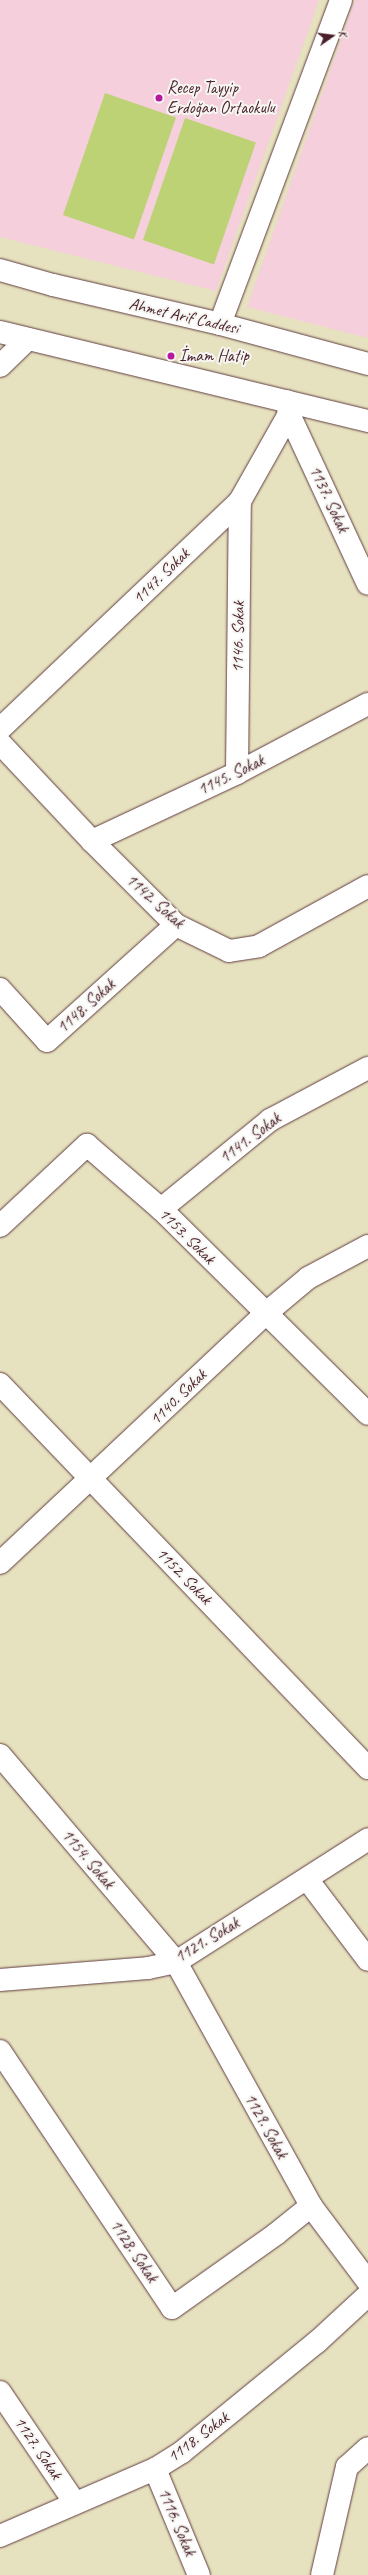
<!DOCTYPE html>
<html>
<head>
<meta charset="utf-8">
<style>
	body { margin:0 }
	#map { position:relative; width:368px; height:2575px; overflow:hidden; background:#e6e1be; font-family:Caveat,sans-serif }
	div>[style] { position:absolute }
	.built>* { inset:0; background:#f5cfdc }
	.green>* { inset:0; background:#bdd175; transform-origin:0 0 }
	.roads { filter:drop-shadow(0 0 1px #613c41) drop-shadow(0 0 1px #613c41) }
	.minor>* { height:22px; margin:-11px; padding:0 11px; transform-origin:11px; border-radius:11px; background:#fff }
	.dots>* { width:11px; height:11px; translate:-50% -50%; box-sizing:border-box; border:2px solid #f6f6f2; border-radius:50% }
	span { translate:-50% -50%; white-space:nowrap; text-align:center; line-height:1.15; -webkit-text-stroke:4px #f6f6f2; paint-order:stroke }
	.poi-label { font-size:17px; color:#4a1f2b }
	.left { translate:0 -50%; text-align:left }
	.street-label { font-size:17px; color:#4a1f2b }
	.north { position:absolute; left:312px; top:16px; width:40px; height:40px; -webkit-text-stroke:3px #f6f6f2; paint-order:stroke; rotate:76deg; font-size:11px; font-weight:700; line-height:16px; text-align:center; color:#4a1f2b }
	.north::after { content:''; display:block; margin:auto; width:14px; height:18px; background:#4a1f2b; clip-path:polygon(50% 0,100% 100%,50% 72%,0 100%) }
</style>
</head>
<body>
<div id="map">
	<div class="built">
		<i style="clip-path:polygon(0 0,319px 0,216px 291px,0 237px)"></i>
		<i style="clip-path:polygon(355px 0,368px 0,368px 338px,247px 307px)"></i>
	</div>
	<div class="green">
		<i style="left:105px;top:93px;width:75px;height:129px;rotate:19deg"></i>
		<i style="left:185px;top:118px;width:75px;height:129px;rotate:19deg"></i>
	</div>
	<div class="roads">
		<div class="minor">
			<i style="left:0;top:270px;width:55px;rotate:15.8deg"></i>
			<i style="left:53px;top:285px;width:171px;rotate:13.1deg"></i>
			<i style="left:220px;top:324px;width:153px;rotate:15.1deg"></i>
			<i style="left:220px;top:324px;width:346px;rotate:-69.5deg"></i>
			<i style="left:0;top:332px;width:379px;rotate:13.6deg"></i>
			<i style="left:0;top:366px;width:39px;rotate:-44deg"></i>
			<i style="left:289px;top:414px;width:187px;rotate:65.1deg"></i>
			<i style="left:0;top:729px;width:331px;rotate:-43.5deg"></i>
			<i style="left:240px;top:501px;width:100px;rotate:-60.6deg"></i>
			<i style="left:289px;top:414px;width:13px;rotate:-99deg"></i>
			<i style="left:0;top:743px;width:134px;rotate:46.8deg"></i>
			<i style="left:92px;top:841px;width:119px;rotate:45deg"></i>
			<i style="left:176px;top:925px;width:59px;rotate:26.1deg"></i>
			<i style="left:229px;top:951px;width:30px;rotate:-9deg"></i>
			<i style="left:259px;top:946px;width:124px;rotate:-28.8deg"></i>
			<i style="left:237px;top:773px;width:272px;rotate:-89.4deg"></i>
			<i style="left:92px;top:841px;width:160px;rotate:-25.1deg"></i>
			<i style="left:237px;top:773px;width:148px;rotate:-27.8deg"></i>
			<i style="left:0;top:989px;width:70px;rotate:47.9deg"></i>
			<i style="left:47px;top:1041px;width:173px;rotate:-42deg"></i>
			<i style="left:161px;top:1209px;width:141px;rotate:-39.2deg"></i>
			<i style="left:270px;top:1120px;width:111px;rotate:-28deg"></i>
			<i style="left:0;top:1226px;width:119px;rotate:-43deg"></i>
			<i style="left:87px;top:1145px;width:98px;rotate:40.9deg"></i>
			<i style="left:161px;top:1209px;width:291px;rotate:44.7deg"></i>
			<i style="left:0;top:1384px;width:532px;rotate:46.22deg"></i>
			<i style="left:0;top:1563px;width:364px;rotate:-43.2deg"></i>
			<i style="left:265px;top:1314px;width:56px;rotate:-39.9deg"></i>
			<i style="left:308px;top:1278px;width:68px;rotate:-28.1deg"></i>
			<i style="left:0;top:1755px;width:272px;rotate:49.6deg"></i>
			<i style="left:176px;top:1962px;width:279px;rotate:61deg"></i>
			<i style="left:311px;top:2206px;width:95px;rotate:53.1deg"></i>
			<i style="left:307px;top:1879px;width:101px;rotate:53deg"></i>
			<i style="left:0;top:1980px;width:148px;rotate:-4.6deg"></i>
			<i style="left:148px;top:1968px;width:29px;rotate:-12deg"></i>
			<i style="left:176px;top:1962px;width:228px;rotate:-32.6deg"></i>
			<i style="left:0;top:2051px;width:309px;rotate:56.2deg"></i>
			<i style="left:172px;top:2308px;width:128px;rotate:-35.4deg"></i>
			<i style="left:276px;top:2234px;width:45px;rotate:-38.7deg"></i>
			<i style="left:0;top:2392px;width:134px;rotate:56deg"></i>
			<i style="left:155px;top:2469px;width:115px;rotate:67.5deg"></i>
			<i style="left:0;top:2536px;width:169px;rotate:-23.4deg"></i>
			<i style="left:155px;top:2469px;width:32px;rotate:-32deg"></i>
			<i style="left:182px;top:2452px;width:174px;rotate:-39.2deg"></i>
			<i style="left:317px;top:2342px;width:69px;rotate:-42.7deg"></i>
			<i style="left:322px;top:2575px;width:111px;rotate:-77deg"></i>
			<i style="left:347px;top:2467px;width:28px;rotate:-42deg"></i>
		</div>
	</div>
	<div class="dots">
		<i style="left:159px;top:98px;background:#b5179e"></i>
		<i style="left:171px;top:356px;background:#b5179e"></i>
	</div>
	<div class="poi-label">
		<span class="left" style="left:167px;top:98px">Recep Tayyip<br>Erdoğan Ortaokulu</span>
		<span class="left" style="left:179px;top:356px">İmam Hatip</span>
	</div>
	<div class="street-label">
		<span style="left:184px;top:316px;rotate:13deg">Ahmet Arif Caddesi</span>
		<span style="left:329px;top:499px;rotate:65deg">1137. Sokak</span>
		<span style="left:161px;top:576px;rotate:-44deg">1147. Sokak</span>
		<span style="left:238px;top:637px;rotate:-89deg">1146. Sokak</span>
		<span style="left:231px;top:775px;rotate:-26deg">1145. Sokak</span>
		<span style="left:155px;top:901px;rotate:42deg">1142. Sokak</span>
		<span style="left:86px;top:1006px;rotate:-42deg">1148. Sokak</span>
		<span style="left:250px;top:1138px;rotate:-37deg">1141. Sokak</span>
		<span style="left:187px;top:1236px;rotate:45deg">1153. Sokak</span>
		<span style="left:178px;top:1397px;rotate:-44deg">1140. Sokak</span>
		<span style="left:184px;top:1576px;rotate:46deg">1152. Sokak</span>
		<span style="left:88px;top:1859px;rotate:50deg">1154. Sokak</span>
		<span style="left:207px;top:1940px;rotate:-31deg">1121. Sokak</span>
		<span style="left:266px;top:2126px;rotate:61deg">1129. Sokak</span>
		<span style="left:134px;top:2251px;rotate:56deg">1128. Sokak</span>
		<span style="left:198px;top:2437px;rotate:-37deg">1118. Sokak</span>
		<span style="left:38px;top:2448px;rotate:56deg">1127. Sokak</span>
		<span style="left:177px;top:2522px;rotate:67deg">1116. Sokak</span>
	</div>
	<div class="north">K</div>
</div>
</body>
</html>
